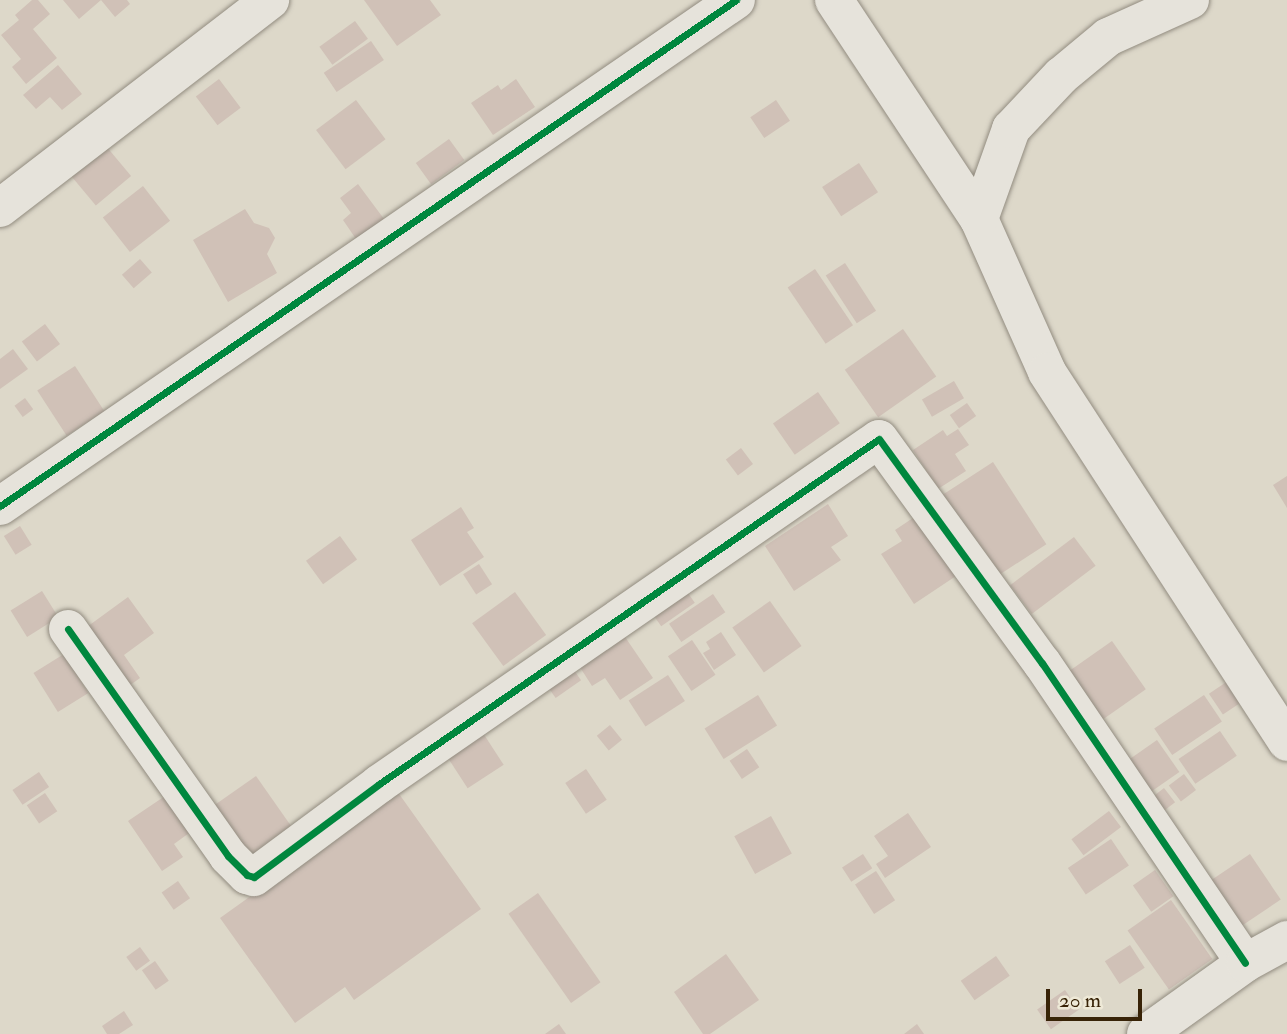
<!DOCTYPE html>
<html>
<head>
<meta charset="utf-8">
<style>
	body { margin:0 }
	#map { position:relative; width:1287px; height:1034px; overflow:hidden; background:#ddd8c9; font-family:"IM FELL Double Pica",serif }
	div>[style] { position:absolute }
	.building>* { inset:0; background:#d0c1b7; transform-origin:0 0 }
	.roads { filter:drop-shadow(0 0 2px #928c80) drop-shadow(0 0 2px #928c80) }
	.minor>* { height:38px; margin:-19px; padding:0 19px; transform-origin:19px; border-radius:19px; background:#e6e3db }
	.cycleway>* { height:7px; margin:-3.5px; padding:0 3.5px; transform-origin:3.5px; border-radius:3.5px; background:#00873e }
	span { translate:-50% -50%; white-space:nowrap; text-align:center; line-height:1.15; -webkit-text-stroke:7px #eee9d7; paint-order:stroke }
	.scale { position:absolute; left:1046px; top:989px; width:96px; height:32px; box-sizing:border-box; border:4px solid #382307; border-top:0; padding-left:9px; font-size:21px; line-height:24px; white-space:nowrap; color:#382307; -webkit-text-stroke:5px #eee9d7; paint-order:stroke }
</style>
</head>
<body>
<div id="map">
	<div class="building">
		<i style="clip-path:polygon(32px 0,38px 0,50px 14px,33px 29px,57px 58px,26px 84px,12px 67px,21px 59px,1px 35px,19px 20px,15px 15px)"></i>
		<i style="clip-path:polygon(63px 0,127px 0,130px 4px,115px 17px,101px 0,79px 19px)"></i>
		<i style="clip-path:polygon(364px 0,430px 0,441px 15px,397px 46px)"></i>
		<i style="left:355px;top:21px;width:22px;height:44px;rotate:54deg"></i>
		<i style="left:371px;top:41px;width:23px;height:57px;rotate:56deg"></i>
		<i style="clip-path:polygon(58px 65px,82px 94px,62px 110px,50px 97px,36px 109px,23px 95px)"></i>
		<i style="left:219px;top:79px;width:36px;height:29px;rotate:53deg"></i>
		<i style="clip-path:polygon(516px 79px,535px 107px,493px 135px,471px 103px,498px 85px,501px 90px)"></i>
		<i style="left:356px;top:100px;width:49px;height:50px;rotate:53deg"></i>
		<i style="left:776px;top:100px;width:25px;height:31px;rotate:56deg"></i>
		<i style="left:449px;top:139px;width:26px;height:41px;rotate:54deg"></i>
		<i style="left:106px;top:146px;width:39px;height:46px;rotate:50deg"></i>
		<i style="left:859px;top:163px;width:35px;height:44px;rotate:57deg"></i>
		<i style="clip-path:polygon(358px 184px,384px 219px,356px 239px,343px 220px,351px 213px,340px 198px)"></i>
		<i style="left:143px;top:186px;width:44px;height:51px;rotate:52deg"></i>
		<i style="clip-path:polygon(245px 209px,254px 223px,269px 228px,275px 238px,267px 254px,277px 273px,228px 302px,193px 240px)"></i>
		<i style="left:140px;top:259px;width:18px;height:24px;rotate:49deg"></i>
		<i style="left:845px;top:263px;width:57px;height:23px;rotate:57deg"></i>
		<i style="left:815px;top:269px;width:68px;height:33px;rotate:56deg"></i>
		<i style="left:45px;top:324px;width:25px;height:29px;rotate:53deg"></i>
		<i style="left:903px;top:329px;width:58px;height:71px;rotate:55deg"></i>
		<i style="clip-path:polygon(13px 349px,28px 369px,0 389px,0 359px)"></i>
		<i style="left:75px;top:366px;width:54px;height:45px;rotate:57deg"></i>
		<i style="left:954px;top:381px;width:20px;height:37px;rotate:60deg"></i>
		<i style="left:818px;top:392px;width:38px;height:55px;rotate:55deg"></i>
		<i style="left:25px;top:398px;width:14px;height:13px;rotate:54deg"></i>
		<i style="left:967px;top:403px;width:16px;height:21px;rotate:55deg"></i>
		<i style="clip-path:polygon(958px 429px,969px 445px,955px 454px,966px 471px,938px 489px,913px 450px,943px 430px,947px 436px)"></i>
		<i style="left:741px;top:448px;width:20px;height:19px;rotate:53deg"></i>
		<i style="left:993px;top:462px;width:98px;height:66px;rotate:57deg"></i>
		<i style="clip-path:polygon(1287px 476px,1287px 508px,1273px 485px)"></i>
		<i style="clip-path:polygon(828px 504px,848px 536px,831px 547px,841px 560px,794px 591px,765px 546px)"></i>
		<i style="clip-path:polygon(461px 507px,474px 528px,467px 532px,484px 557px,440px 586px,411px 540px)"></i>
		<i style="clip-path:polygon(916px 516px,956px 576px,914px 604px,881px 554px,902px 541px,895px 530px)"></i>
		<i style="left:20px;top:526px;width:22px;height:19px;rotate:58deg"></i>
		<i style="left:340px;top:536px;width:29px;height:42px;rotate:54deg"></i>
		<i style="left:1074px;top:537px;width:36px;height:80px;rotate:53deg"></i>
		<i style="left:479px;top:564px;width:24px;height:19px;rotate:57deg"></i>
		<i style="left:681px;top:583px;width:24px;height:41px;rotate:55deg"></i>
		<i style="left:42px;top:591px;width:31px;height:37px;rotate:58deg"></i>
		<i style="left:515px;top:592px;width:53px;height:53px;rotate:54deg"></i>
		<i style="left:713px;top:594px;width:22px;height:53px;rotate:56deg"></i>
		<i style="clip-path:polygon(128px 597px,154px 633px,124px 655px,140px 678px,122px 691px,80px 632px)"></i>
		<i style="left:770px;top:601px;width:55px;height:46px;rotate:55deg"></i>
		<i style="clip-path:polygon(619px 628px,653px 678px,620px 700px,605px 678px,592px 686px,574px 658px)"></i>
		<i style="clip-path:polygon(721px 632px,736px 655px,714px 670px,703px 653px,710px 649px,706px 642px)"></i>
		<i style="left:692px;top:640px;width:42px;height:29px;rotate:56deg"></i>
		<i style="left:1112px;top:641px;width:59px;height:63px;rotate:55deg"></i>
		<i style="left:64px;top:654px;width:46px;height:36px;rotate:58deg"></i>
		<i style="left:569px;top:663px;width:21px;height:31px;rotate:55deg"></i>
		<i style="left:668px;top:675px;width:31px;height:47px;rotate:57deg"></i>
		<i style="left:1228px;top:681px;width:25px;height:23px;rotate:56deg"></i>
		<i style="left:758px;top:695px;width:36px;height:63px;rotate:58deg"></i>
		<i style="left:1204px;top:695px;width:32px;height:60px;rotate:56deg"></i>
		<i style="left:610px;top:725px;width:19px;height:17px;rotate:51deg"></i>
		<i style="left:1220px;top:731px;width:30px;height:50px;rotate:56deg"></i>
		<i style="left:483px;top:733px;width:38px;height:43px;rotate:57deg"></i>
		<i style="left:1157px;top:740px;width:39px;height:43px;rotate:55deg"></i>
		<i style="left:747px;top:749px;width:22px;height:21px;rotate:56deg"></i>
		<i style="left:586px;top:769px;width:37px;height:25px;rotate:56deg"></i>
		<i style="left:39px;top:772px;width:18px;height:32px;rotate:56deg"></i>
		<i style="left:1184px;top:774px;width:20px;height:19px;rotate:53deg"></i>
		<i style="left:256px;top:776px;width:63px;height:57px;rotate:55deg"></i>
		<i style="left:1164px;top:788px;width:18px;height:21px;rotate:52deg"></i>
		<i style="clip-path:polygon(397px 791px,481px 909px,354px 1000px,345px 987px,295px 1023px,220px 918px)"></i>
		<i style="clip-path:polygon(171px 792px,196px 828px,174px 844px,183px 857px,162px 871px,128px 821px)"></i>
		<i style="left:45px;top:793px;width:22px;height:22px;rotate:56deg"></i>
		<i style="left:1109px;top:811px;width:20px;height:47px;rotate:53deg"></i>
		<i style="clip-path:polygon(908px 813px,931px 847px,885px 878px,876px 864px,888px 856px,874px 836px)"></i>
		<i style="left:771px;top:816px;width:43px;height:42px;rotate:61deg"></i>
		<i style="left:1111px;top:839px;width:32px;height:52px;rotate:56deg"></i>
		<i style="left:863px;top:854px;width:17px;height:25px;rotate:57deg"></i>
		<i style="left:1250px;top:854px;width:55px;height:51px;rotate:56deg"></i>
		<i style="left:1155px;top:870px;width:32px;height:27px;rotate:55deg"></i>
		<i style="left:876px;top:871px;width:35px;height:25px;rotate:57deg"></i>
		<i style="left:178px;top:881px;width:21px;height:20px;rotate:55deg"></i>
		<i style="left:538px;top:893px;width:109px;height:36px;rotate:55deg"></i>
		<i style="left:1171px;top:900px;width:72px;height:53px;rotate:55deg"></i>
		<i style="left:1130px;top:945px;width:27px;height:30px;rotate:57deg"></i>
		<i style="left:140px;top:947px;width:17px;height:17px;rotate:54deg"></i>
		<i style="clip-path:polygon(726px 954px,759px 1000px,710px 1034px,703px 1034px,674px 992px)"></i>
		<i style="left:996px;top:956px;width:24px;height:43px;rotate:55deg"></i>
		<i style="left:155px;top:961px;width:24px;height:16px;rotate:55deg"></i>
		<i style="left:1065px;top:990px;width:24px;height:34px;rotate:55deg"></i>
		<i style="clip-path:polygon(124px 1011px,133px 1025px,119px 1034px,107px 1034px,102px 1026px)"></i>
		<i style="clip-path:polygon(559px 1024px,566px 1034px,545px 1034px)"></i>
		<i style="clip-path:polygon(917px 1024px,924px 1034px,904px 1034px)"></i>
	</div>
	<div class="roads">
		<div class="minor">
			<i style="left:834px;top:0;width:263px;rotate:56.5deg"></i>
			<i style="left:979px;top:219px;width:167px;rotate:66deg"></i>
			<i style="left:1047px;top:372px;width:441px;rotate:57deg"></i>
			<i style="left:0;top:208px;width:341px;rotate:-37.6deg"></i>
			<i style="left:979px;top:219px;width:96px;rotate:-70.4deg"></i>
			<i style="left:1011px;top:129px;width:73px;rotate:-46.7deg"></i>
			<i style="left:1061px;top:76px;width:61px;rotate:-39.7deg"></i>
			<i style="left:1108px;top:37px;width:90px;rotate:-24.3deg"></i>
			<i style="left:0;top:506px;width:893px;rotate:-34.51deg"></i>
			<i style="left:68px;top:629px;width:278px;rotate:54.8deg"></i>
			<i style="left:228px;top:856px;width:27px;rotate:45deg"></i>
			<i style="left:247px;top:875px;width:7px;rotate:16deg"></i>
			<i style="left:254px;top:877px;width:156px;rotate:-36.6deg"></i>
			<i style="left:379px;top:784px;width:607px;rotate:-34.61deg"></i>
			<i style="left:879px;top:439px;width:277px;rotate:54deg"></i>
			<i style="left:1042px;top:663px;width:362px;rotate:55.9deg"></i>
			<i style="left:1146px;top:1034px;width:122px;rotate:-35.6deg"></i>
			<i style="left:1245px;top:963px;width:48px;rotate:-28.7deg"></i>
		</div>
	</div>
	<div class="cycleway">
		<i style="left:0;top:506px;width:893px;rotate:-34.51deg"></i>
		<i style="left:68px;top:629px;width:278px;rotate:54.8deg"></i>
		<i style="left:228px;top:856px;width:27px;rotate:45deg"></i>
		<i style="left:247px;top:875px;width:7px;rotate:16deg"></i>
		<i style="left:254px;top:877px;width:156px;rotate:-36.6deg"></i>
		<i style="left:379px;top:784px;width:607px;rotate:-34.61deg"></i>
		<i style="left:879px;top:439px;width:277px;rotate:54deg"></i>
		<i style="left:1042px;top:663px;width:362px;rotate:55.9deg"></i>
	</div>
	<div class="scale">20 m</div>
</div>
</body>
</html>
